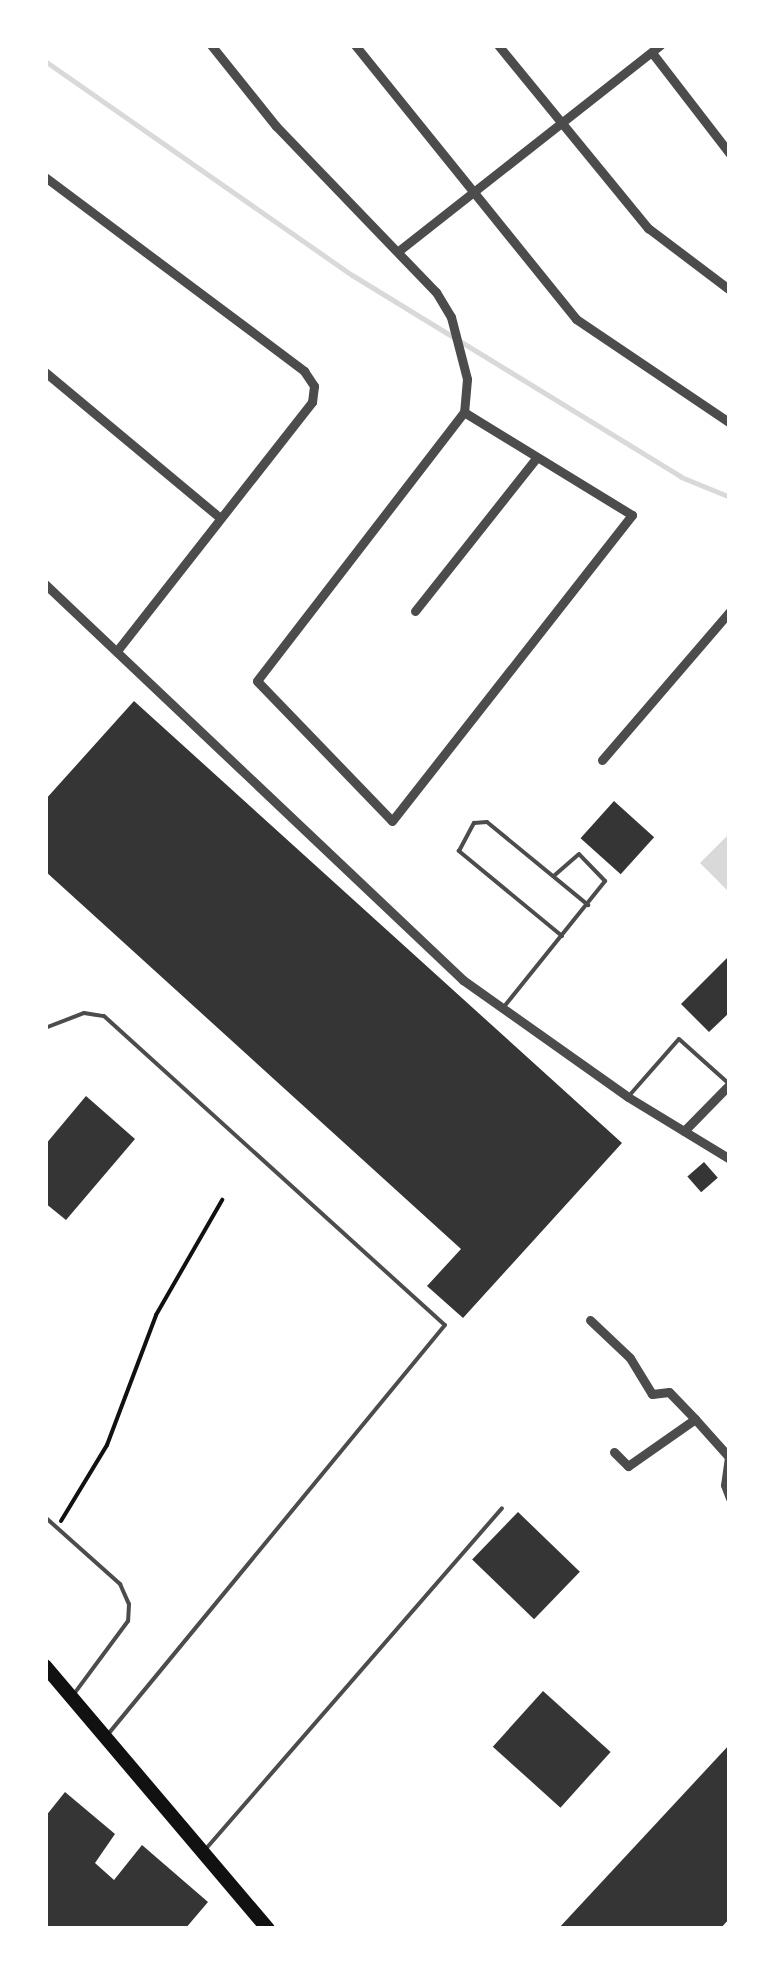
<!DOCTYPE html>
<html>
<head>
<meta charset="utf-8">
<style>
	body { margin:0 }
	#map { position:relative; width:775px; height:1974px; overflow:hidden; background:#fff; font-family:"Playfair Display",serif }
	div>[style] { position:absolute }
	.water>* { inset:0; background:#d9d9d9 }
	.stream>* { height:5px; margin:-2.5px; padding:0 2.5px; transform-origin:2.5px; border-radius:2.5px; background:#d9d9d9 }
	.building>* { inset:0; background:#353535; transform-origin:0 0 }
	.path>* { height:4px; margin:-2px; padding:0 2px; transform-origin:2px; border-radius:2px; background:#111 }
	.service>* { height:4px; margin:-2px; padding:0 2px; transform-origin:2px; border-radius:2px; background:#4c4c4c }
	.minor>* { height:9px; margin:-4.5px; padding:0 4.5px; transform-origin:4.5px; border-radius:4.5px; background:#4c4c4c }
	.trunk>* { height:14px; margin:-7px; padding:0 7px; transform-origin:7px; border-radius:7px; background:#111 }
	span { translate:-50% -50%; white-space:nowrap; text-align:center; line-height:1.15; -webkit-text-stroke:8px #fff; paint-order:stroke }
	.frame { position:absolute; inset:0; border:48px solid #fff; pointer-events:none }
</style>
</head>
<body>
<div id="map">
	<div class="water">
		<i style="clip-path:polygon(730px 833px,730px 893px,700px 863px)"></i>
	</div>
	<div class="stream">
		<i style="left:45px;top:61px;width:374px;rotate:34.9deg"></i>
		<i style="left:352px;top:275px;width:386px;rotate:31.5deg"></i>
		<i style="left:681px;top:477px;width:53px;rotate:22.2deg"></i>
	</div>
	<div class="building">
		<i style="clip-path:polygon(134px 701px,622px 1143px,463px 1318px,427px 1286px,461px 1249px,45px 871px,45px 800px)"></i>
		<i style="left:614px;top:801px;width:54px;height:50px;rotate:42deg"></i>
		<i style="clip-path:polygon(730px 955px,730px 1012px,709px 1032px,681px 1004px)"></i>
		<i style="clip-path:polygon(86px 1096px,135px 1139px,66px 1220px,45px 1203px,45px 1145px)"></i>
		<i style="left:704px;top:1162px;width:21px;height:22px;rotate:49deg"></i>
		<i style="left:518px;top:1512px;width:86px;height:66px;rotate:44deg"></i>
		<i style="left:543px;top:1691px;width:91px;height:75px;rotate:42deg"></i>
		<i style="clip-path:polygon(730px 1744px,730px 1918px,720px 1929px,558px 1929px)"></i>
		<i style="clip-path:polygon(65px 1792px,115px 1834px,95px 1863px,114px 1880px,142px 1845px,208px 1902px,185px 1929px,45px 1929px,45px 1817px)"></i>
	</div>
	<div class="path">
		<i style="left:61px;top:1521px;width:89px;rotate:-58.8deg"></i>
		<i style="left:107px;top:1445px;width:139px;rotate:-69.3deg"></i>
		<i style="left:156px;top:1315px;width:133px;rotate:-60.1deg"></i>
	</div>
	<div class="service">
		<i style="left:562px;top:936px;width:134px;rotate:-140.5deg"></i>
		<i style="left:459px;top:851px;width:32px;rotate:-62deg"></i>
		<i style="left:474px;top:823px;width:13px;rotate:-4deg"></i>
		<i style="left:487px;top:822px;width:131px;rotate:39.4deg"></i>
		<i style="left:503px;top:1008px;width:163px;rotate:-51.2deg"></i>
		<i style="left:605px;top:881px;width:37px;rotate:-134deg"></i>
		<i style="left:579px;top:854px;width:32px;rotate:139deg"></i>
		<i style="left:45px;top:1028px;width:42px;rotate:-21deg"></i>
		<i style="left:84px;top:1013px;width:20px;rotate:9deg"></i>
		<i style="left:104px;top:1016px;width:460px;rotate:42.2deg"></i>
		<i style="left:445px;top:1325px;width:529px;rotate:129.47deg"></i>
		<i style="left:628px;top:1097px;width:77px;rotate:-48.7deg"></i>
		<i style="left:679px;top:1039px;width:66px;rotate:41.9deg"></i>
		<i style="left:45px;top:1517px;width:101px;rotate:41.8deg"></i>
		<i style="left:120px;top:1584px;width:22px;rotate:66deg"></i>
		<i style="left:129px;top:1604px;width:17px;rotate:93deg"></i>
		<i style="left:128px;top:1621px;width:91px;rotate:126.5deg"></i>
		<i style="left:204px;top:1851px;width:454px;rotate:-49deg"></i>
	</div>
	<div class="minor">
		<i style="left:211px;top:45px;width:104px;rotate:51.3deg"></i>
		<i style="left:276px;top:126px;width:231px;rotate:46.1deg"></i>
		<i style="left:436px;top:292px;width:29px;rotate:59deg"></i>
		<i style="left:451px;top:317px;width:64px;rotate:75.5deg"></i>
		<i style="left:467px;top:379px;width:33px;rotate:95deg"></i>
		<i style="left:464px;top:412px;width:339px;rotate:127.6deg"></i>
		<i style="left:257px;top:681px;width:194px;rotate:46deg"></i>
		<i style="left:392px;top:821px;width:389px;rotate:-51.9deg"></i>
		<i style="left:632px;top:515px;width:197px;rotate:-148.5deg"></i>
		<i style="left:355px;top:45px;width:352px;rotate:51.1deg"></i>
		<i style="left:576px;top:319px;width:186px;rotate:34deg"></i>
		<i style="left:498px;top:45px;width:237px;rotate:50.7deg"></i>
		<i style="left:648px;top:228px;width:103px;rotate:37.1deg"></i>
		<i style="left:653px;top:54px;width:126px;rotate:52.4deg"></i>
		<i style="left:45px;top:177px;width:324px;rotate:36.8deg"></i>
		<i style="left:304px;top:371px;width:18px;rotate:56deg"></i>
		<i style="left:314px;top:386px;width:16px;rotate:97deg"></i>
		<i style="left:312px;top:402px;width:316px;rotate:128.1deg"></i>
		<i style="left:401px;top:249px;width:330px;rotate:-38.2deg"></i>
		<i style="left:45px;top:372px;width:226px;rotate:39.8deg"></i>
		<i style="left:45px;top:584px;width:576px;rotate:43.45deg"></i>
		<i style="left:463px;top:980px;width:202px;rotate:35.3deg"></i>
		<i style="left:628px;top:1097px;width:119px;rotate:31.3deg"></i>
		<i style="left:415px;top:611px;width:196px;rotate:-51.6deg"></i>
		<i style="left:602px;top:760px;width:196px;rotate:-49.3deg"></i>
		<i style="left:684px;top:1131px;width:66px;rotate:-45.6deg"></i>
		<i style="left:590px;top:1320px;width:55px;rotate:43.5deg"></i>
		<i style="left:630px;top:1358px;width:42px;rotate:58.6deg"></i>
		<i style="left:652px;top:1394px;width:17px;rotate:-7deg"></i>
		<i style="left:669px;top:1392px;width:37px;rotate:46deg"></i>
		<i style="left:614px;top:1452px;width:20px;rotate:45deg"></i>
		<i style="left:628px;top:1466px;width:82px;rotate:-35deg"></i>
		<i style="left:695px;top:1419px;width:51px;rotate:48.2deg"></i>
		<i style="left:729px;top:1457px;width:28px;rotate:98deg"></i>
		<i style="left:725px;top:1485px;width:14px;rotate:69deg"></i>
	</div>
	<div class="trunk">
		<i style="left:45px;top:1666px;width:345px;rotate:49.7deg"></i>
	</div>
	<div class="frame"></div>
</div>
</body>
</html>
